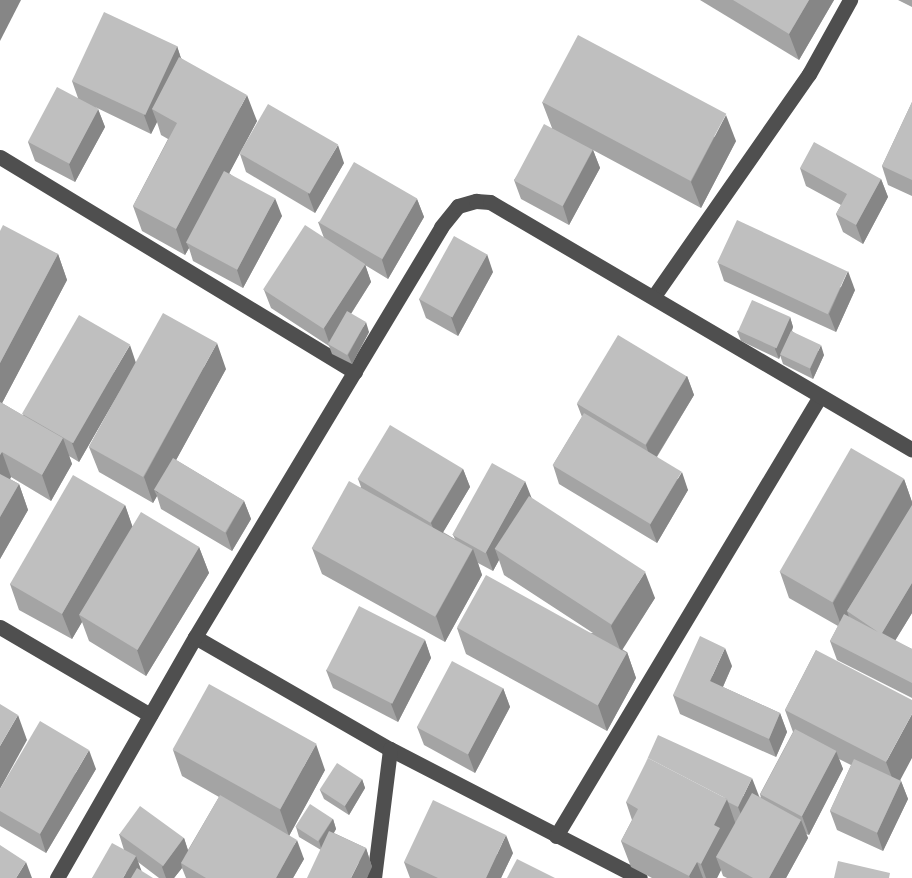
<!DOCTYPE html>
<html>
<head>
<meta charset="utf-8">
<style>
	body { margin:0 }
	#map { position:relative; width:912px; height:878px; overflow:hidden; background:#fff; font-family:Rubik,sans-serif }
	div>[style] { position:absolute }
	.minor>* { height:15px; margin:-7.5px; padding:0 7.5px; transform-origin:7.5px; border-radius:7.5px; background:#4f4f4f }
	.wall>* { inset:0; background:#a4a4a4 }
	.shaded-wall>* { inset:0; background:#868686 }
	.building>* { inset:0; background:#bfbfbf; transform-origin:0 0 }
	span { translate:-50% -50%; white-space:nowrap; text-align:center; line-height:1.15; -webkit-text-stroke:5px #fff; paint-order:stroke }
</style>
</head>
<body>
<div id="map">
	<div class="minor">
		<i style="left:0;top:157px;width:415px;rotate:31.2deg"></i>
		<i style="left:654px;top:296px;width:271px;rotate:-55.1deg"></i>
		<i style="left:809px;top:74px;width:85px;rotate:-61deg"></i>
		<i style="left:0;top:627px;width:174px;rotate:30.4deg"></i>
		<i style="left:195px;top:637px;width:225px;rotate:29.9deg"></i>
		<i style="left:390px;top:749px;width:281px;rotate:27.3deg"></i>
		<i style="left:556px;top:836px;width:511px;rotate:-59.02deg"></i>
		<i style="left:57px;top:878px;width:278px;rotate:-60.2deg"></i>
		<i style="left:195px;top:637px;width:478px;rotate:-59deg"></i>
		<i style="left:441px;top:227px;width:27px;rotate:-51deg"></i>
		<i style="left:458px;top:206px;width:19px;rotate:-16deg"></i>
		<i style="left:476px;top:201px;width:14px;rotate:4deg"></i>
		<i style="left:490px;top:202px;width:489px;rotate:30.4deg"></i>
		<i style="left:374px;top:878px;width:130px;rotate:-82.9deg"></i>
	</div>
	<div class="wall">
		<i style="clip-path:polygon(700px 0,834px 0,799px 60px)"></i>
		<i style="clip-path:polygon(898px 0,912px 0,912px 7px)"></i>
		<i style="clip-path:polygon(177px 46px,181px 58px,257px 121px,229px 173px,282px 216px,243px 288px,193px 261px,189px 248px,185px 255px,142px 231px,133px 206px,168px 139px,161px 135px,157px 122px,151px 134px,95px 107px,98px 109px,105px 127px,75px 182px,35px 161px,28px 142px,78px 98px,72px 81px)"></i>
		<i style="clip-path:polygon(542px 102px,736px 141px,701px 208px,593px 150px,600px 168px,569px 225px,521px 199px,514px 180px,552px 128px)"></i>
		<i style="clip-path:polygon(912px 102px,912px 196px,888px 185px,882px 166px)"></i>
		<i style="clip-path:polygon(240px 154px,344px 163px,315px 213px,246px 172px)"></i>
		<i style="clip-path:polygon(800px 168px,881px 179px,888px 197px,863px 244px,843px 232px,836px 214px,841px 205px,806px 186px)"></i>
		<i style="clip-path:polygon(417px 199px,424px 217px,388px 279px,365px 265px,371px 282px,351px 314px,369px 332px,352px 364px,332px 354px,329px 346px,271px 308px,264px 290px,324px 238px,318px 222px)"></i>
		<i style="clip-path:polygon(0 231px,58px 254px,67px 280px,2px 403px,22px 415px,136px 362px,226px 369px,176px 460px,244px 501px,251px 519px,232px 551px,161px 509px,157px 496px,153px 503px,99px 472px,89px 447px,122px 387px,79px 462px,69px 456px,72px 464px,51px 501px,11px 477px,10px 479px,19px 484px,28px 510px,0 559px)"></i>
		<i style="clip-path:polygon(718px 263px,855px 290px,836px 332px,724px 281px)"></i>
		<i style="clip-path:polygon(493px 272px,458px 336px,426px 318px,419px 299px)"></i>
		<i style="clip-path:polygon(790px 317px,793px 327px,792px 331px,824px 355px,813px 379px,783px 364px,780px 355px,779px 359px,741px 341px,737px 331px)"></i>
		<i style="clip-path:polygon(687px 376px,694px 395px,657px 457px,688px 490px,657px 543px,559px 484px,553px 465px,582px 417px,577px 404px)"></i>
		<i style="clip-path:polygon(463px 469px,470px 487px,443px 532px,455px 539px,453px 535px,531px 498px,655px 598px,622px 649px,627px 652px,636px 678px,607px 731px,466px 654px,457px 628px,593px 633px,504px 575px,499px 560px,493px 571px,478px 563px,482px 575px,445px 642px,322px 574px,312px 548px,361px 487px,358px 479px)"></i>
		<i style="clip-path:polygon(904px 479px,912px 502px,912px 613px,895px 641px,912px 649px,912px 698px,837px 660px,830px 641px,838px 626px,789px 598px,780px 572px)"></i>
		<i style="clip-path:polygon(125px 505px,132px 526px,199px 547px,209px 573px,146px 676px,89px 641px,82px 622px,72px 639px,19px 610px,10px 584px)"></i>
		<i style="clip-path:polygon(425px 640px,431px 658px,398px 722px,333px 688px,326px 670px)"></i>
		<i style="clip-path:polygon(816px 650px,901px 781px,908px 799px,883px 851px,837px 830px,830px 811px,851px 765px,839px 759px,843px 769px,809px 835px,806px 834px,808px 838px,786px 878px,727px 878px,723px 876px,721px 870px,717px 878px,652px 878px,631px 867px,621px 841px,632px 820px,626px 802px,759px 796px,761px 798px,760px 794px,793px 732px,785px 710px)"></i>
		<i style="clip-path:polygon(732px 666px,723px 687px,780px 713px,787px 732px,776px 757px,680px 714px,673px 695px)"></i>
		<i style="clip-path:polygon(503px 688px,510px 707px,475px 773px,424px 745px,417px 727px)"></i>
		<i style="clip-path:polygon(173px 750px,325px 770px,289px 836px,304px 859px,293px 878px,186px 878px,182px 868px,174px 878px,159px 878px,138px 862px,141px 871px,92px 878px,124px 850px,119px 834px,184px 838px,188px 850px,219px 797px,182px 776px)"></i>
		<i style="clip-path:polygon(96px 769px,46px 853px,0 826px,0 789px)"></i>
		<i style="clip-path:polygon(362px 779px,365px 788px,349px 815px,324px 799px,320px 790px)"></i>
		<i style="clip-path:polygon(333px 819px,336px 829px,334px 833px,366px 848px,372px 867px,321px 850px,299px 837px,296px 827px)"></i>
		<i style="clip-path:polygon(513px 853px,501px 878px,410px 878px,404px 862px)"></i>
	</div>
	<div class="shaded-wall">
		<i style="clip-path:polygon(0 0,21px 0,0 41px)"></i>
		<i style="clip-path:polygon(809px 0,834px 0,799px 60px,789px 34px)"></i>
		<i style="clip-path:polygon(177px 46px,183px 65px,152px 109px,157px 122px,151px 134px,144px 115px)"></i>
		<i style="clip-path:polygon(247px 95px,257px 121px,191px 245px,186px 242px,189px 248px,185px 255px,176px 229px)"></i>
		<i style="clip-path:polygon(98px 109px,105px 127px,75px 182px,69px 164px)"></i>
		<i style="clip-path:polygon(726px 115px,736px 141px,701px 208px,691px 182px)"></i>
		<i style="clip-path:polygon(338px 145px,344px 163px,315px 213px,308px 194px)"></i>
		<i style="clip-path:polygon(593px 150px,600px 168px,569px 225px,563px 206px)"></i>
		<i style="clip-path:polygon(881px 179px,888px 197px,863px 244px,856px 225px)"></i>
		<i style="clip-path:polygon(275px 198px,282px 216px,243px 288px,237px 270px)"></i>
		<i style="clip-path:polygon(417px 199px,424px 217px,388px 279px,382px 260px)"></i>
		<i style="clip-path:polygon(58px 254px,67px 280px,0 407px,0 363px)"></i>
		<i style="clip-path:polygon(487px 254px,493px 272px,458px 336px,451px 317px)"></i>
		<i style="clip-path:polygon(365px 264px,371px 282px,331px 345px,330px 345px,324px 328px)"></i>
		<i style="clip-path:polygon(848px 271px,855px 290px,836px 332px,829px 314px)"></i>
		<i style="clip-path:polygon(790px 317px,793px 327px,779px 359px,775px 349px)"></i>
		<i style="clip-path:polygon(366px 322px,369px 332px,352px 364px,348px 355px)"></i>
		<i style="clip-path:polygon(217px 343px,226px 369px,158px 493px,154px 490px,157px 496px,153px 503px,144px 477px)"></i>
		<i style="clip-path:polygon(130px 345px,136px 363px,79px 462px,72px 443px)"></i>
		<i style="clip-path:polygon(821px 345px,824px 355px,813px 379px,810px 369px)"></i>
		<i style="clip-path:polygon(687px 376px,694px 395px,652px 464px,646px 445px)"></i>
		<i style="clip-path:polygon(63px 438px,72px 464px,51px 501px,42px 475px)"></i>
		<i style="clip-path:polygon(2px 452px,11px 477px,2px 495px,0 490px,0 455px)"></i>
		<i style="clip-path:polygon(463px 469px,470px 487px,438px 541px,431px 523px)"></i>
		<i style="clip-path:polygon(682px 472px,688px 490px,657px 543px,650px 525px)"></i>
		<i style="clip-path:polygon(904px 479px,912px 502px,912px 507px,847px 611px,849px 617px,842px 628px,833px 603px)"></i>
		<i style="clip-path:polygon(525px 481px,532px 499px,495px 549px,499px 560px,493px 571px,486px 552px)"></i>
		<i style="clip-path:polygon(19px 484px,28px 510px,0 559px,0 517px)"></i>
		<i style="clip-path:polygon(244px 501px,251px 519px,232px 551px,226px 533px)"></i>
		<i style="clip-path:polygon(125px 505px,134px 531px,79px 615px,82px 622px,72px 639px,62px 614px)"></i>
		<i style="clip-path:polygon(199px 547px,209px 573px,146px 676px,137px 650px)"></i>
		<i style="clip-path:polygon(473px 549px,482px 575px,445px 642px,436px 616px)"></i>
		<i style="clip-path:polygon(645px 572px,655px 598px,621px 652px,611px 626px)"></i>
		<i style="clip-path:polygon(912px 583px,912px 613px,888px 652px,882px 633px)"></i>
		<i style="clip-path:polygon(425px 640px,431px 658px,398px 722px,391px 704px)"></i>
		<i style="clip-path:polygon(725px 648px,732px 666px,717px 700px,710px 681px)"></i>
		<i style="clip-path:polygon(627px 652px,636px 678px,607px 731px,598px 705px)"></i>
		<i style="clip-path:polygon(503px 688px,510px 707px,475px 773px,468px 754px)"></i>
		<i style="clip-path:polygon(780px 713px,787px 732px,776px 757px,769px 739px)"></i>
		<i style="clip-path:polygon(912px 714px,912px 758px,896px 788px,886px 762px)"></i>
		<i style="clip-path:polygon(18px 715px,27px 740px,0 789px,0 746px)"></i>
		<i style="clip-path:polygon(316px 744px,325px 770px,289px 836px,280px 810px)"></i>
		<i style="clip-path:polygon(89px 750px,96px 769px,46px 853px,40px 834px)"></i>
		<i style="clip-path:polygon(836px 751px,843px 769px,809px 835px,802px 816px)"></i>
		<i style="clip-path:polygon(752px 778px,759px 796px,745px 825px,738px 807px)"></i>
		<i style="clip-path:polygon(362px 779px,365px 788px,349px 815px,345px 806px)"></i>
		<i style="clip-path:polygon(901px 781px,908px 799px,883px 851px,877px 833px)"></i>
		<i style="clip-path:polygon(727px 799px,736px 825px,716px 857px,721px 870px,717px 878px,706px 878px,701px 864px,714px 825px)"></i>
		<i style="clip-path:polygon(333px 819px,336px 829px,322px 851px,319px 841px)"></i>
		<i style="clip-path:polygon(801px 820px,808px 838px,786px 878px,769px 878px)"></i>
		<i style="clip-path:polygon(506px 835px,513px 853px,501px 878px,486px 878px)"></i>
		<i style="clip-path:polygon(184px 838px,190px 857px,181px 863px,182px 868px,174px 878px,166px 878px,162px 867px)"></i>
		<i style="clip-path:polygon(297px 840px,304px 859px,293px 878px,276px 878px)"></i>
		<i style="clip-path:polygon(366px 848px,372px 867px,367px 878px,351px 878px)"></i>
		<i style="clip-path:polygon(136px 856px,143px 875px,141px 878px,123px 878px)"></i>
		<i style="clip-path:polygon(26px 862px,32px 878px,16px 878px)"></i>
		<i style="clip-path:polygon(697px 862px,703px 878px,690px 878px,689px 876px)"></i>
	</div>
	<div class="building">
		<i style="clip-path:polygon(733px 0,809px 0,789px 34px)"></i>
		<i style="left:104px;top:12px;width:81px;height:76px;rotate:25deg"></i>
		<i style="left:578px;top:35px;width:168px;height:76px;rotate:28deg"></i>
		<i style="clip-path:polygon(179px 57px,247px 95px,176px 229px,133px 206px,177px 123px,152px 109px)"></i>
		<i style="left:57px;top:87px;width:47px;height:62px;rotate:28deg"></i>
		<i style="clip-path:polygon(912px 102px,912px 180px,882px 166px)"></i>
		<i style="left:268px;top:104px;width:81px;height:57px;rotate:30deg"></i>
		<i style="left:544px;top:124px;width:55px;height:64px;rotate:28deg"></i>
		<i style="clip-path:polygon(814px 142px,881px 179px,856px 225px,836px 214px,847px 194px,800px 168px)"></i>
		<i style="left:354px;top:162px;width:73px;height:70px;rotate:30deg"></i>
		<i style="left:224px;top:171px;width:58px;height:81px;rotate:28deg"></i>
		<i style="left:737px;top:220px;width:122px;height:47px;rotate:25deg"></i>
		<i style="clip-path:polygon(3px 225px,58px 254px,0 363px,0 231px)"></i>
		<i style="left:305px;top:225px;width:72px;height:77px;rotate:33deg"></i>
		<i style="left:454px;top:236px;width:38px;height:72px;rotate:29deg"></i>
		<i style="left:752px;top:300px;width:42px;height:34px;rotate:24deg"></i>
		<i style="left:347px;top:311px;width:22px;height:38px;rotate:30deg"></i>
		<i style="left:163px;top:313px;width:62px;height:153px;rotate:29deg"></i>
		<i style="left:79px;top:315px;width:59px;height:114px;rotate:30deg"></i>
		<i style="left:791px;top:331px;width:33px;height:26px;rotate:25deg"></i>
		<i style="left:618px;top:335px;width:80px;height:80px;rotate:31deg"></i>
		<i style="clip-path:polygon(0 402px,63px 438px,42px 475px,2px 452px,0 455px)"></i>
		<i style="left:584px;top:413px;width:114px;height:61px;rotate:31deg"></i>
		<i style="left:390px;top:425px;width:85px;height:63px;rotate:31deg"></i>
		<i style="left:851px;top:448px;width:61px;height:143px;rotate:30deg"></i>
		<i style="left:173px;top:458px;width:83px;height:37px;rotate:31deg"></i>
		<i style="left:492px;top:463px;width:38px;height:82px;rotate:29deg"></i>
		<i style="clip-path:polygon(0 474px,19px 484px,0 517px)"></i>
		<i style="left:73px;top:475px;width:60px;height:126px;rotate:30deg"></i>
		<i style="left:349px;top:481px;width:141px;height:77px;rotate:29deg"></i>
		<i style="left:529px;top:496px;width:139px;height:63px;rotate:33deg"></i>
		<i style="clip-path:polygon(912px 505px,912px 583px,882px 633px,912px 649px,912px 683px,830px 641px,844px 614px,878px 632px,847px 611px)"></i>
		<i style="left:141px;top:512px;width:68px;height:120px;rotate:31deg"></i>
		<i style="left:486px;top:575px;width:161px;height:60px;rotate:29deg"></i>
		<i style="left:359px;top:606px;width:74px;height:72px;rotate:27deg"></i>
		<i style="clip-path:polygon(700px 636px,725px 648px,710px 681px,780px 713px,769px 739px,673px 695px)"></i>
		<i style="clip-path:polygon(816px 650px,912px 700px,912px 714px,886px 762px,785px 710px)"></i>
		<i style="left:452px;top:661px;width:58px;height:75px;rotate:28deg"></i>
		<i style="left:209px;top:684px;width:123px;height:75px;rotate:29deg"></i>
		<i style="clip-path:polygon(0 704px,18px 715px,0 746px)"></i>
		<i style="clip-path:polygon(40px 721px,89px 750px,40px 834px,0 811px,0 789px)"></i>
		<i style="left:795px;top:729px;width:47px;height:74px;rotate:28deg"></i>
		<i style="clip-path:polygon(658px 735px,752px 778px,738px 807px,728px 802px,727px 799px,648px 758px,645px 764px)"></i>
		<i style="clip-path:polygon(648px 758px,727px 799px,714px 825px,720px 828px,701px 864px,697px 862px,689px 876px,621px 841px,638px 809px,626px 802px)"></i>
		<i style="left:854px;top:759px;width:52px;height:57px;rotate:25deg"></i>
		<i style="left:337px;top:763px;width:30px;height:32px;rotate:33deg"></i>
		<i style="clip-path:polygon(752px 793px,801px 820px,769px 878px,753px 878px,716px 857px)"></i>
		<i style="clip-path:polygon(220px 795px,297px 840px,276px 878px,206px 878px,181px 863px)"></i>
		<i style="clip-path:polygon(433px 800px,506px 835px,486px 878px,438px 878px,404px 862px)"></i>
		<i style="left:310px;top:804px;width:27px;height:27px;rotate:33deg"></i>
		<i style="left:140px;top:806px;width:54px;height:35px;rotate:36deg"></i>
		<i style="clip-path:polygon(329px 831px,366px 848px,351px 878px,307px 878px)"></i>
		<i style="clip-path:polygon(112px 843px,136px 856px,123px 878px,92px 878px)"></i>
		<i style="clip-path:polygon(0 845px,26px 862px,16px 878px,0 878px)"></i>
		<i style="clip-path:polygon(517px 859px,555px 878px,507px 878px)"></i>
		<i style="clip-path:polygon(838px 861px,890px 873px,889px 878px,834px 878px)"></i>
		<i style="clip-path:polygon(137px 868px,153px 878px,131px 878px)"></i>
	</div>
</div>
</body>
</html>
